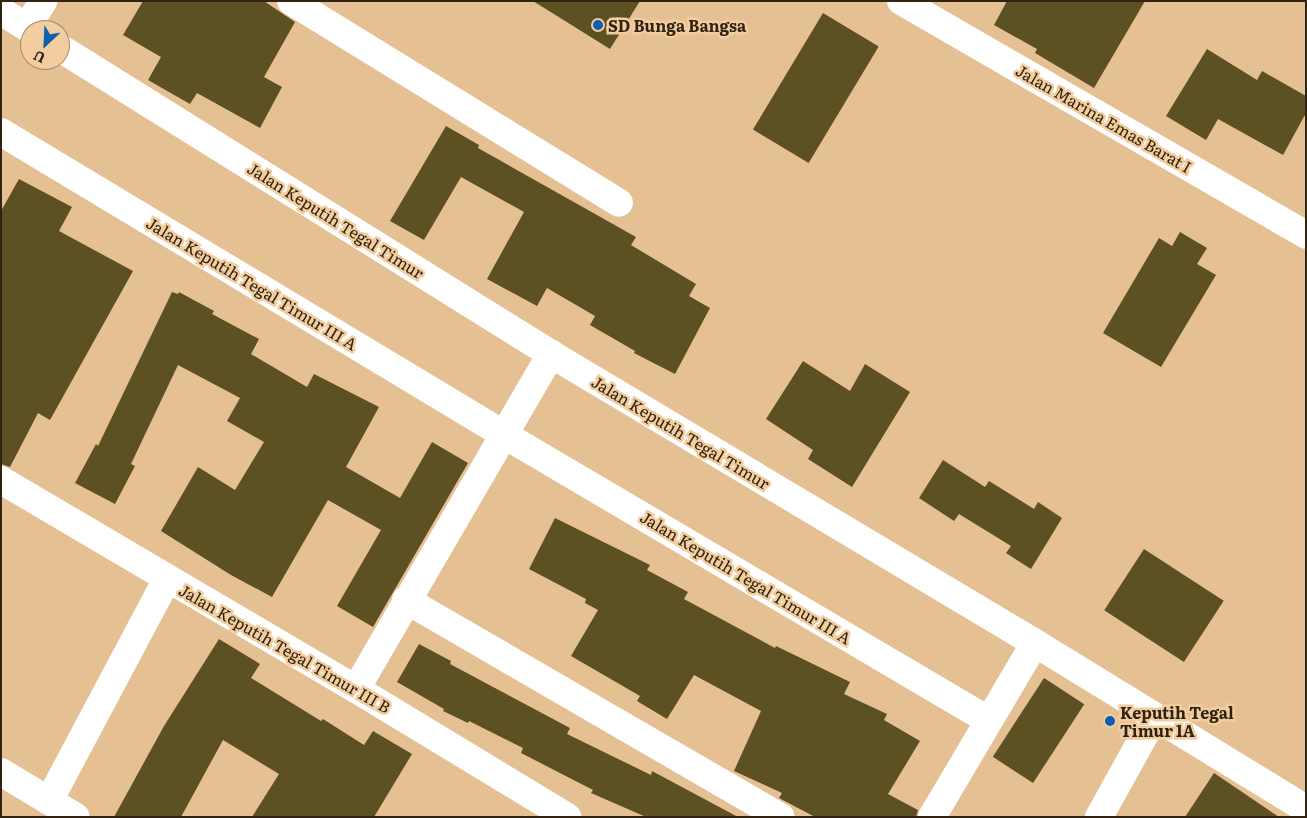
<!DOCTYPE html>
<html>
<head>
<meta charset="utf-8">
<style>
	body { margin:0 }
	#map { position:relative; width:1307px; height:818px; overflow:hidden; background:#e4c093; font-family:Literata,serif }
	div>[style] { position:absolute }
	.building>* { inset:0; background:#5d5023; transform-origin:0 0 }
	.minor>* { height:28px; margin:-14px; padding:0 14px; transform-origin:14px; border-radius:14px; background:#fff }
	.dots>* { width:14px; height:14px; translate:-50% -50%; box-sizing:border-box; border:2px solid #f1cd9f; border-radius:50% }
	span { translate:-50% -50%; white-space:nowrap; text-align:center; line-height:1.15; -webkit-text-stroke:5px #f1cd9f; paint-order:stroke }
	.poi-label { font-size:16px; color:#312311; font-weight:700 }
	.left { translate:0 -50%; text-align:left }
	.street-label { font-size:16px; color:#312311 }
	.frame { position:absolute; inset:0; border:2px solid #312311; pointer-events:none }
	.north { position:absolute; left:20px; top:20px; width:50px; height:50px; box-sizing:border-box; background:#f1cd9f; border:1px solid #a48966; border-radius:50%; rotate:205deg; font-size:14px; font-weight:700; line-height:20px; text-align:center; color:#312311 }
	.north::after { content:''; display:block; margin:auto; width:18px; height:22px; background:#0e60ae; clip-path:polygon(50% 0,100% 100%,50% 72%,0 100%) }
</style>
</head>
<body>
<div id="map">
	<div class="building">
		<i style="clip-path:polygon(143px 1px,264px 1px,295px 22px,264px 77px,282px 87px,260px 128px,197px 93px,190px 104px,148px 80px,161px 57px,123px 35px)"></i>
		<i style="clip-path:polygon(533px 1px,640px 1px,610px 49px)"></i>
		<i style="clip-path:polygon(1007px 1px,1145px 1px,1094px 88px,1035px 53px,1037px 49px,994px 25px)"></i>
		<i style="left:823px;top:13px;width:65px;height:136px;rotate:31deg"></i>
		<i style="clip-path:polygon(1207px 49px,1257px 80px,1262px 71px,1306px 96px,1306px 113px,1283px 155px,1218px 119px,1206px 140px,1166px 116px)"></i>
		<i style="clip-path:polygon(446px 126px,479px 145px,478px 148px,636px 237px,631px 245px,696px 284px,689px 296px,710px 308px,675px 374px,634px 353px,635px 351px,590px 325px,595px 316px,547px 288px,537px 306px,487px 279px,524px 212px,461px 177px,424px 240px,390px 221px)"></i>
		<i style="clip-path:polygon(19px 179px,72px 207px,59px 231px,133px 271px,50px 420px,38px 413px,10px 467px,1px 464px,1px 211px)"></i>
		<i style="clip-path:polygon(1180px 232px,1207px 248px,1197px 264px,1216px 275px,1161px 367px,1103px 333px,1159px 238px,1172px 246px)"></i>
		<i style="clip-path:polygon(172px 292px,178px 294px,179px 292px,214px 311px,212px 314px,259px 339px,251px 354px,307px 387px,314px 374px,379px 407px,346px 467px,400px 498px,432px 442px,468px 463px,373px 627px,337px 606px,381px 530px,328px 500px,272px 597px,231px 575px,161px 531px,198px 467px,235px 490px,264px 442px,227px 421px,240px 398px,178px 365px,131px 464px,135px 466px,115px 504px,75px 483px,96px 444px,98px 446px)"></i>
		<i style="clip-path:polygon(803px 361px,850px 391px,865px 364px,910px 392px,852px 487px,808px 459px,813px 450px,766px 419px)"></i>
		<i style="clip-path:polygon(943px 460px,985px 487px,989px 481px,1034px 509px,1038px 502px,1062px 518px,1031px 569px,1006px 553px,1011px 546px,959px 514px,954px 521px,919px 498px)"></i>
		<i style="clip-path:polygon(555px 518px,650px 565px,647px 570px,688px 592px,684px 599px,775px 648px,776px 646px,850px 682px,844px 694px,887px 714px,884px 720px,920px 741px,888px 794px,918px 810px,916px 817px,815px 817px,779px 798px,782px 793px,734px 771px,761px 711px,694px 675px,667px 719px,637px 701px,640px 696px,571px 656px,598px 610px,585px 603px,586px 599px,529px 569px)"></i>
		<i style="left:1144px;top:549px;width:95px;height:73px;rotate:33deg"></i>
		<i style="clip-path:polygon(219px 639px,260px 664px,251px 678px,321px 721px,323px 719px,364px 745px,373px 731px,412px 754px,374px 817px,252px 817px,279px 774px,223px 740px,181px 817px,114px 817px,164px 726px)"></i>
		<i style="clip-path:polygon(419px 644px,451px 661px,450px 664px,570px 728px,567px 734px,651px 775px,652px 771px,738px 817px,646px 817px,591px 793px,593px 790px,521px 753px,523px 748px,469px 721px,468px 723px,443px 711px,444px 709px,397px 682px)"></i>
		<i style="left:1044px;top:678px;width:48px;height:94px;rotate:33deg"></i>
		<i style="clip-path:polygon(1214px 773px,1279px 817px,1185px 817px)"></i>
	</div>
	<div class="minor">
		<i style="left:291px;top:1px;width:385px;rotate:31.6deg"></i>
		<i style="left:901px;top:1px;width:468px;rotate:30deg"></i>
		<i style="left:1px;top:11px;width:36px;rotate:32deg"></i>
		<i style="left:27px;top:27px;width:31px;rotate:-58deg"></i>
		<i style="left:60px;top:48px;width:579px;rotate:31.93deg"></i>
		<i style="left:551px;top:354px;width:564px;rotate:30.84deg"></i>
		<i style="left:1035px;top:643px;width:318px;rotate:31.5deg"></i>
		<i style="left:1px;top:132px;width:586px;rotate:31.03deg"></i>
		<i style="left:503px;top:434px;width:563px;rotate:30.53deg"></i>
		<i style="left:1px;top:480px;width:412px;rotate:30.5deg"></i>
		<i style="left:356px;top:689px;width:247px;rotate:31.2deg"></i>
		<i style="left:406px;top:600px;width:433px;rotate:30.1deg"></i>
		<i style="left:356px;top:689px;width:388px;rotate:-59.8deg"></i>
		<i style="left:1px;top:772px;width:87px;rotate:31deg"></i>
		<i style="left:49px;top:801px;width:251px;rotate:-62deg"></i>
		<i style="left:932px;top:817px;width:202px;rotate:-59.4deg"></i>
		<i style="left:1099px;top:817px;width:115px;rotate:-61deg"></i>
	</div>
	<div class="dots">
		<i style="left:598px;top:25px;background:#0e60ae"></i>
		<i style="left:1110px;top:721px;background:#0e60ae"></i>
	</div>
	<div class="poi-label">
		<span class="left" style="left:608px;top:25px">SD Bunga Bangsa</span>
		<span class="left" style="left:1120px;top:721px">Keputih Tegal<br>Timur 1A</span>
	</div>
	<div class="street-label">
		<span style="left:1104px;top:118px;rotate:30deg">Jalan Marina Emas Barat I</span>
		<span style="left:336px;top:220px;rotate:32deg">Jalan Keputih Tegal Timur</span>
		<span style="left:252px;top:283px;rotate:31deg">Jalan Keputih Tegal Timur III A</span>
		<span style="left:681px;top:432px;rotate:31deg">Jalan Keputih Tegal Timur</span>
		<span style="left:746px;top:577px;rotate:31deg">Jalan Keputih Tegal Timur III A</span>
		<span style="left:285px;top:648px;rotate:30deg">Jalan Keputih Tegal Timur III B</span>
	</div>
	<div class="frame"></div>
	<div class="north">U</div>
</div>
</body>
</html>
